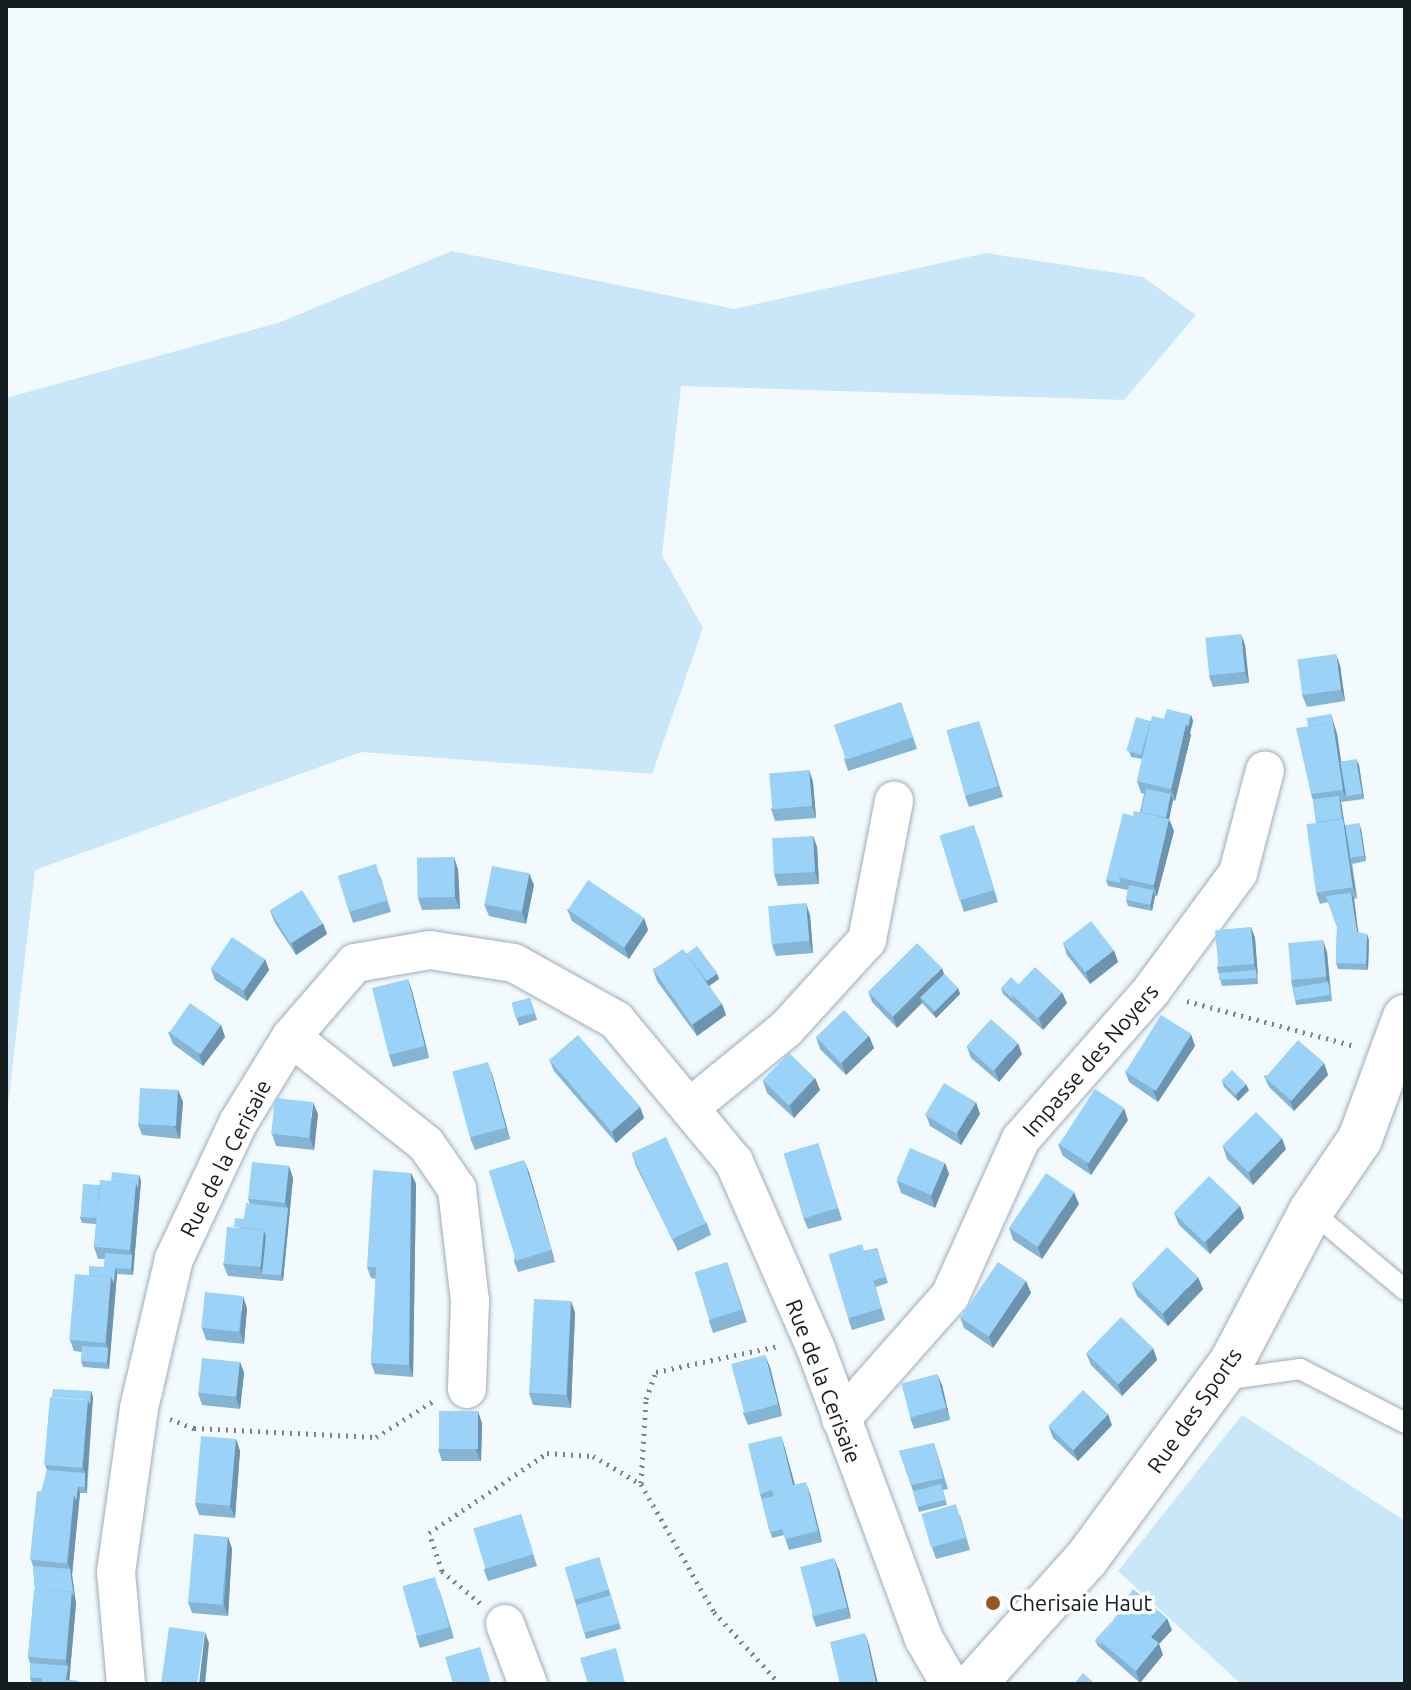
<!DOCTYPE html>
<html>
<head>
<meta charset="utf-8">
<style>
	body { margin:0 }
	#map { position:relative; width:1411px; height:1690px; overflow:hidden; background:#f3fafe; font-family:Ubuntu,sans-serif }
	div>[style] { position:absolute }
	.green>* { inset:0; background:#cae6f9 }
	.path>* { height:5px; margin-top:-2.5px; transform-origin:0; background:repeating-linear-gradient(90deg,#7c8387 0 2px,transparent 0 8px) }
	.roads { filter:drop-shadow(0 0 2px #9dadb9) drop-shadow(0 0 2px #9dadb9) }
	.service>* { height:20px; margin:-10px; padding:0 10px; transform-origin:10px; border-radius:10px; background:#fff }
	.minor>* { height:38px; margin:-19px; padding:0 19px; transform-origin:19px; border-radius:19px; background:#fff }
	.tertiary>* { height:44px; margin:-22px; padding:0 22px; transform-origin:22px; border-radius:22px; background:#fff }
	.wall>* { inset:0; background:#85b5d5; transform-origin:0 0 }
	.shaded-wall>* { inset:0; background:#6c94ae }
	.building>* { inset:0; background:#9bd3f8; transform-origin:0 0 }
	.dots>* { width:22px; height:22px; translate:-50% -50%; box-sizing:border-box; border:4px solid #fff; border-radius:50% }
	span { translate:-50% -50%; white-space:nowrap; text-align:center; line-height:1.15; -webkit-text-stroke:7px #fff; paint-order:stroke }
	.street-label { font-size:22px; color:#151c20 }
	.poi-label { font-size:22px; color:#151c20 }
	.left { translate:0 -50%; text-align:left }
	.frame { position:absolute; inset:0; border:8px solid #151c20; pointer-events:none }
</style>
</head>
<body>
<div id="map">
	<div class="green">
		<i style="clip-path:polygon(452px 251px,734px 309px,986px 253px,1143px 277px,1196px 315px,1124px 400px,681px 386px,662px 555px,703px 628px,652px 774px,361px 752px,35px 870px,6px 1123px,6px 398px,278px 323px)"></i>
		<i style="clip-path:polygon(1242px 1415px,1405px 1521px,1405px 1684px,1241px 1684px,1118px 1571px)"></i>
	</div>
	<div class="path">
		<i style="left:1187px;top:1001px;width:174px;rotate:15deg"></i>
		<i style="left:170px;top:1419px;width:26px;rotate:21deg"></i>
		<i style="left:194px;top:1428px;width:182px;rotate:2.8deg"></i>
		<i style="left:376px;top:1437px;width:70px;rotate:-32.1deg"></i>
		<i style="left:641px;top:1483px;width:84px;rotate:-86.6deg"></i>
		<i style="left:646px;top:1399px;width:29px;rotate:-70deg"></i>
		<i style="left:656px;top:1372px;width:125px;rotate:-12deg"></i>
		<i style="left:480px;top:1603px;width:50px;rotate:-139.9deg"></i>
		<i style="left:442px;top:1571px;width:40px;rotate:-108.9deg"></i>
		<i style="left:429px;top:1533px;width:143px;rotate:-34.1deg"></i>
		<i style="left:547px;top:1453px;width:46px;rotate:3.7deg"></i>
		<i style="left:593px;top:1456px;width:56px;rotate:30.3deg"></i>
		<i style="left:641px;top:1484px;width:147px;rotate:60.3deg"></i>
		<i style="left:714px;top:1612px;width:98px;rotate:47.5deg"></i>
	</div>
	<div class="roads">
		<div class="service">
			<i style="left:1311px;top:1211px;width:123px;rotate:40deg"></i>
			<i style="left:1223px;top:1380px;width:78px;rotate:-8.1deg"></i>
			<i style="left:1300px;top:1369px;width:118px;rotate:27.2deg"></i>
		</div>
		<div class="minor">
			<i style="left:291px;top:1037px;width:172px;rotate:38.4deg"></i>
			<i style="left:426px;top:1144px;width:55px;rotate:55.4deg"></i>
			<i style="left:457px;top:1189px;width:113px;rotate:83.4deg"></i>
			<i style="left:470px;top:1301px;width:88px;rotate:92deg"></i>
			<i style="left:693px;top:1105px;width:120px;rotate:-39.3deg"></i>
			<i style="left:786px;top:1029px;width:120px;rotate:-47.7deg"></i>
			<i style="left:867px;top:940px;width:142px;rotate:-79deg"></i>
			<i style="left:841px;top:1419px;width:164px;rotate:-48.5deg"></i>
			<i style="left:950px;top:1296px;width:172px;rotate:-65.7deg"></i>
			<i style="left:1021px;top:1139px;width:197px;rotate:-48.7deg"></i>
			<i style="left:1151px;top:991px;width:147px;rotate:-53.6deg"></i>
			<i style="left:1238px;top:873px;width:106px;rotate:-75.3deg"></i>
			<i style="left:505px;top:1624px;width:64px;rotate:69deg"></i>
			<i style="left:126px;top:1684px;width:112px;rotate:-95.1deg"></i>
			<i style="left:116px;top:1572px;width:166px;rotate:-82deg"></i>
			<i style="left:139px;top:1408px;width:153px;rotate:-76.8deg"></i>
			<i style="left:174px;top:1259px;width:150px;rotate:-64.8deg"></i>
			<i style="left:238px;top:1123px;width:101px;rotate:-58.4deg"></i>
			<i style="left:291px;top:1037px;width:98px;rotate:-49.1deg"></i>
			<i style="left:355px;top:963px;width:76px;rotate:-9.8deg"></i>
			<i style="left:430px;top:950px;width:85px;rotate:8.8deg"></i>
			<i style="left:514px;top:963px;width:117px;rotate:29.2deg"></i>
			<i style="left:616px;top:1020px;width:185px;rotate:50.3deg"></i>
			<i style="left:734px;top:1162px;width:204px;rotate:66.3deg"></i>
			<i style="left:816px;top:1349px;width:309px;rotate:69.6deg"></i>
			<i style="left:924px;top:1639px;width:52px;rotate:60deg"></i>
		</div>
		<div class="tertiary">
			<i style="left:974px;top:1684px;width:169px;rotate:-48.1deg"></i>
			<i style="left:1087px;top:1558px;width:242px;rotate:-53.6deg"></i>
			<i style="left:1231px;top:1363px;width:172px;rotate:-62.2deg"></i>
			<i style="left:1311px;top:1211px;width:87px;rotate:-55.8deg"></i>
			<i style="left:1360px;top:1139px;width:130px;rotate:-69.8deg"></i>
		</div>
	</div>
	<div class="wall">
		<i style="clip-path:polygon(1245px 645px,1249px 683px,1213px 687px,1209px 676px)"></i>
		<i style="clip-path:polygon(1340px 665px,1345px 701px,1307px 707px,1302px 695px)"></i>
		<i style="clip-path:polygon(901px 702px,917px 749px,848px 771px,844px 759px)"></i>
		<i style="clip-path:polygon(1331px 714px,1337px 734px,1341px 761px,1359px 765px,1364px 799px,1341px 802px,1345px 825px,1361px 829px,1366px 861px,1352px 864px,1352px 862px,1357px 898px,1354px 899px,1358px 932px,1369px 940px,1368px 970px,1338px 969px,1336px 963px,1337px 927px,1328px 902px,1320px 904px,1316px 892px,1316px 823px,1313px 800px,1311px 794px,1308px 726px)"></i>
		<i style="clip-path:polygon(1191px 715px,1193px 721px,1190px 733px,1191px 735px,1175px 801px,1173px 800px,1169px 819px,1174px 831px,1157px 896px,1155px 896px,1152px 911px,1128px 906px,1126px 900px,1128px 890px,1108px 886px,1106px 880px,1133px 816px,1140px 812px,1144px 794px,1141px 793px,1137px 781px,1142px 759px,1131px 757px,1129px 751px,1150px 721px)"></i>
		<i style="clip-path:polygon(979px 721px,1003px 797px,969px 807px,965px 796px)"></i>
		<i style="clip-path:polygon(809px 770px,813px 782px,816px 818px,775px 821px,771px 809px)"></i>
		<i style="clip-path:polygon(813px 836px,817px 847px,819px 884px,778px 886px,774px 874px)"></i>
		<i style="clip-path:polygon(978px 837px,998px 902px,964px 912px,960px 900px)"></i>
		<i style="clip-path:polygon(458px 869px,460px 909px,422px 910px,418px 898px)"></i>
		<i style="clip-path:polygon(380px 875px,391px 912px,353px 923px,349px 911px)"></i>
		<i style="clip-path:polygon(534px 885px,526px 924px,489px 916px,484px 904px)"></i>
		<i style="clip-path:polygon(567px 909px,644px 918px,648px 930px,629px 959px,572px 921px)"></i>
		<i style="clip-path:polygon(270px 911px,327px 934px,296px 955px,275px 923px)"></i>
		<i style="clip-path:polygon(810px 915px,813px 953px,776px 956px,772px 945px)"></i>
		<i style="clip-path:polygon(1251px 927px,1255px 938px,1258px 984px,1222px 986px,1217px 967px)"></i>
		<i style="clip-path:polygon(1063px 943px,1118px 962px,1090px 984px,1067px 955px)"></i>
		<i style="clip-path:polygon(1327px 952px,1332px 1001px,1296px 1005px,1291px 980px)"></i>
		<i style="clip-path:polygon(686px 953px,719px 979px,709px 986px,722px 1004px,726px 1015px,697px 1036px,657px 981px,653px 969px)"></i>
		<i style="clip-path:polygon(265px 959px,269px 970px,247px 1001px,215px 980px,211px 969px)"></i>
		<i style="clip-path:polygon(944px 974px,958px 988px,960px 994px,936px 1018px,922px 1003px,897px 1028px,872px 1002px,868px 991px)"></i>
		<i style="clip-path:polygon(408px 979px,412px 991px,429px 1058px,393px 1067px,389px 1055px)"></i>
		<i style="clip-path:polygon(1020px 985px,1067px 1003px,1043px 1030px,1003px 994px,1001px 988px)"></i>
		<i style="left:530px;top:998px;width:23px;height:19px;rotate:72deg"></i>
		<i style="clip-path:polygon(221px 1025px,225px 1037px,203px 1066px,173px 1044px,168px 1032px)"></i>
		<i style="clip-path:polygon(869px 1036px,874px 1048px,846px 1075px,820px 1049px,816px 1037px)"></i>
		<i style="clip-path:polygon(1195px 1046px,1158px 1102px,1129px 1082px,1125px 1071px)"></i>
		<i style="clip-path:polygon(967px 1047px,1022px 1054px,999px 1082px,971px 1058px)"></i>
		<i style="clip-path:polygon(549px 1059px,640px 1107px,644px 1118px,616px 1143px,554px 1071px)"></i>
		<i style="clip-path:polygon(1324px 1063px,1328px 1075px,1294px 1111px,1269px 1087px,1264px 1076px)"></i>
		<i style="clip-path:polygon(492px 1074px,510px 1139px,475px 1150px,470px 1138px)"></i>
		<i style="clip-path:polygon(815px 1078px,820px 1090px,794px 1118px,767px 1093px,763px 1081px)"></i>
		<i style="clip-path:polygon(1222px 1081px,1249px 1090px,1238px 1101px,1224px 1087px)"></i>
		<i style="clip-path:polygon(178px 1090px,183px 1102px,180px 1139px,142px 1135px,138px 1124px)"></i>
		<i style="clip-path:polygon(318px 1114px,314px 1150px,276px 1146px,272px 1134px)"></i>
		<i style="clip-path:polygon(980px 1114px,961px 1145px,930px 1126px,926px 1115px)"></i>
		<i style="clip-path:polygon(1128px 1120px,1091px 1175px,1063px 1156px,1058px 1144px)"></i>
		<i style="clip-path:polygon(818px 1143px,842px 1220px,808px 1229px,803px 1217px)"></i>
		<i style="clip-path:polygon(1223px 1147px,1286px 1149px,1253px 1185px,1227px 1159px)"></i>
		<i style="clip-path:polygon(632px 1154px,707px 1223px,711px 1235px,678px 1251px,636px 1166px)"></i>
		<i style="clip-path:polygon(945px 1163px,949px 1174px,935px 1208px,901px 1193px,897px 1181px)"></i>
		<i style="clip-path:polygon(289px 1166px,293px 1178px,283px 1281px,228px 1276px,223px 1264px,250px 1204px,248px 1199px)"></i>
		<i style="clip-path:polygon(529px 1172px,555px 1262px,518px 1272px,514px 1261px)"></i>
		<i style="clip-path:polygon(411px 1173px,416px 1184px,413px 1377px,375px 1374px,371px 1363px,376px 1279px,371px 1278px,367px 1267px)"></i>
		<i style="clip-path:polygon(139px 1175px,141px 1181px,133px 1275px,117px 1274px,109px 1369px,83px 1367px,81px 1361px,82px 1352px,74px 1351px,70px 1340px,89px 1275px,104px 1267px,105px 1259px,98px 1259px,94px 1247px,96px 1224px,82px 1223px,80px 1217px,99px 1185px,111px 1181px)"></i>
		<i style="clip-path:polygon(1079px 1204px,1042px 1259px,1013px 1240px,1009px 1228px)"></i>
		<i style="clip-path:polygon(1240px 1206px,1244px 1218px,1210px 1254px,1179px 1225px,1174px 1213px)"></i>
		<i style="clip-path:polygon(877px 1248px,888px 1283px,876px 1287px,875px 1285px,885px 1320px,852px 1330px,848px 1318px,864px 1251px)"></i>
		<i style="clip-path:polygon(727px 1262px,747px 1322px,713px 1333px,709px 1321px)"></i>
		<i style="clip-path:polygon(1026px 1281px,1031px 1293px,993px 1348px,964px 1328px,960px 1317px)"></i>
		<i style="clip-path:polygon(1132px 1284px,1203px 1289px,1168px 1326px,1137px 1296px)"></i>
		<i style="clip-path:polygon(571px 1301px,575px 1313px,571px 1408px,533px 1405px,529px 1393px)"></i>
		<i style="clip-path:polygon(247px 1308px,244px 1344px,206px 1340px,202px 1328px)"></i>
		<i style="clip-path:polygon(1153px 1348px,1157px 1360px,1122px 1396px,1091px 1365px,1086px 1353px)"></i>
		<i style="clip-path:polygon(240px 1362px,244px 1373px,240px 1409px,202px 1405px,198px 1393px)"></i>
		<i style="clip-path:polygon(770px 1367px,782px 1416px,748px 1425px,743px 1413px)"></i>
		<i style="clip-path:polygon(942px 1385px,950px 1420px,914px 1429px,910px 1417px)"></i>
		<i style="clip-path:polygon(91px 1391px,93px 1397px,87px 1493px,80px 1493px,72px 1575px,76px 1604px,69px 1680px,78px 1681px,79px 1684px,32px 1683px,30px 1678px,30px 1663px,28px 1657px,35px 1589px,33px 1566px,31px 1560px,47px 1470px,45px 1465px)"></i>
		<i style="clip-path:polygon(482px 1423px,481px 1461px,442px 1461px,438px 1449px)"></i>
		<i style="clip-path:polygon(1112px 1425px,1078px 1461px,1053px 1438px,1049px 1427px)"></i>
		<i style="clip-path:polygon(781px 1436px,795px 1485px,810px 1494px,822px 1542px,789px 1550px,784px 1535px,772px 1538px,760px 1494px)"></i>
		<i style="clip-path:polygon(236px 1439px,240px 1451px,235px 1518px,199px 1515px,195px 1503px)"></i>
		<i style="clip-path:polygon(934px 1443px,948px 1489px,943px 1490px,947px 1505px,919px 1512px,913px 1491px,899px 1451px)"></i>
		<i style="clip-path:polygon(521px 1514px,537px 1566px,488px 1581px,484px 1570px)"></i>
		<i style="clip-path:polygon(960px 1515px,970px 1550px,936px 1559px,932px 1547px)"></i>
		<i style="clip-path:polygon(228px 1537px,232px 1549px,228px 1616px,192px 1613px,188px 1602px)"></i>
		<i style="clip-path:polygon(599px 1557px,621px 1629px,586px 1639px,574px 1598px)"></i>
		<i style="clip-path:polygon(839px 1570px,851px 1618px,816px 1627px,812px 1615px)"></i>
		<i style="clip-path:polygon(439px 1589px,454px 1638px,420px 1648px,416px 1636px)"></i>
		<i style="clip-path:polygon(1172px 1630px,1159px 1644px,1163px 1655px,1140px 1683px,1098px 1646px,1095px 1640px)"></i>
	</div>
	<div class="shaded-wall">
		<i style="clip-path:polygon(1241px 634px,1245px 645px,1249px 683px,1245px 672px)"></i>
		<i style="clip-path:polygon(1336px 654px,1340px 665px,1345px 701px,1341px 690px)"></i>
		<i style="clip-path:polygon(1331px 714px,1337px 734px,1346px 795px,1345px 795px,1347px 801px,1343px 790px)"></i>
		<i style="clip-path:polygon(1191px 715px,1193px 721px,1190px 733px,1191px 735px,1175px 801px,1171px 789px,1186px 724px)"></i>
		<i style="clip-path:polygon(1356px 759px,1359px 765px,1364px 799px,1362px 793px)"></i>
		<i style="clip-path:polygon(809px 770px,813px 782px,816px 818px,812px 806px)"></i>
		<i style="clip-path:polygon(1171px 794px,1173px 800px,1167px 829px,1165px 823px)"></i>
		<i style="clip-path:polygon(1339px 796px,1341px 802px,1344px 823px,1347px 831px,1350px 858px,1357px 898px,1353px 887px)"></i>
		<i style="clip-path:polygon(1169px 819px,1174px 831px,1157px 896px,1153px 884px)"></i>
		<i style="clip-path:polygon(1359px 823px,1361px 829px,1366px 861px,1364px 856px)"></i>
		<i style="clip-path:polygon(813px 836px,817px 847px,819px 884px,815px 872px)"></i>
		<i style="clip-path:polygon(454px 857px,458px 869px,460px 909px,455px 897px)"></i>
		<i style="clip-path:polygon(529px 873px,534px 885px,526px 924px,522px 912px)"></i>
		<i style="clip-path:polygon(1153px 890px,1155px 896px,1152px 911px,1150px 905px)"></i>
		<i style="clip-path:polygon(1351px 893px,1354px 899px,1359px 938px,1357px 932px)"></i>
		<i style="clip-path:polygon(806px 903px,810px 915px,813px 953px,809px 941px)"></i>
		<i style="clip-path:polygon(644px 918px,648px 930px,629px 959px,624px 947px)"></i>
		<i style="clip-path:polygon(323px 923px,327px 934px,296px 955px,292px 943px)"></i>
		<i style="clip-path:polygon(1251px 927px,1255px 938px,1258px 976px,1254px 964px)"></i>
		<i style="clip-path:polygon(1367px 934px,1369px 940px,1368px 970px,1366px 964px)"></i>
		<i style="clip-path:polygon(1323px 940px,1327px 952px,1330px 988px,1326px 977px)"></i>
		<i style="clip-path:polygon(1114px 950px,1118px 962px,1090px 984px,1086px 972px)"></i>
		<i style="clip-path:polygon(265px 959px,269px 970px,247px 1001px,243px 990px)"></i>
		<i style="clip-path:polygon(942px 968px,946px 980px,920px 997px,922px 1003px,897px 1028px,893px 1017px)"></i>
		<i style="clip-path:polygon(717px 973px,719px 979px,706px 988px,704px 982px)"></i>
		<i style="clip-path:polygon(408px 979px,412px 991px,429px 1058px,425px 1046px)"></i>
		<i style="clip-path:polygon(958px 988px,960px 994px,936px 1018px,933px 1012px)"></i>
		<i style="clip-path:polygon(1062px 992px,1067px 1003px,1043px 1030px,1039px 1018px)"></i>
		<i style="clip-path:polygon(722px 1004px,726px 1015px,697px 1036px,693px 1025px)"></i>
		<i style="clip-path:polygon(221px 1025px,225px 1037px,203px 1066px,199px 1055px)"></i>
		<i style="clip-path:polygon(1191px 1034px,1195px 1046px,1158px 1102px,1153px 1090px)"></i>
		<i style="clip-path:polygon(869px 1036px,874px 1048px,846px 1075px,842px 1063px)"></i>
		<i style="clip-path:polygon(1018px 1043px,1022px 1054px,999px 1082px,995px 1070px)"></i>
		<i style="clip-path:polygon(488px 1062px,492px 1074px,510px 1139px,506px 1128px)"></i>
		<i style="clip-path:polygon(1324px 1063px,1328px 1075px,1294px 1111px,1290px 1100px)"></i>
		<i style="clip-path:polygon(815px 1078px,820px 1090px,794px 1118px,790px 1106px)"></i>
		<i style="clip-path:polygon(1246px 1084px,1249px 1090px,1238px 1101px,1236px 1095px)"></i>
		<i style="clip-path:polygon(178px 1090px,183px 1102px,180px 1139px,175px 1127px)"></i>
		<i style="clip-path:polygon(313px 1102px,318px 1114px,314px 1150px,310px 1138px)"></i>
		<i style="clip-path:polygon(976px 1102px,980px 1114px,961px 1145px,957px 1133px)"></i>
		<i style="clip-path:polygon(640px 1107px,644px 1118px,616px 1143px,612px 1131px)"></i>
		<i style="clip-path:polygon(1124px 1108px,1128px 1120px,1091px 1175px,1087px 1163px)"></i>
		<i style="clip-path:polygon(1282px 1138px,1286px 1149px,1253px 1185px,1249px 1173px)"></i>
		<i style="clip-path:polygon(524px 1160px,529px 1172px,555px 1262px,551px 1250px)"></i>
		<i style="clip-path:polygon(945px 1163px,949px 1174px,935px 1208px,931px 1196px)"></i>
		<i style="clip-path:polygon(289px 1166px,293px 1178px,283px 1281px,281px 1275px,288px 1208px,285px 1203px)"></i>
		<i style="clip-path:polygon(411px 1173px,416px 1184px,413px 1377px,409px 1365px)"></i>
		<i style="clip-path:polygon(139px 1175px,141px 1181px,133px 1275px,131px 1269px,132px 1255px,130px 1250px,136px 1183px)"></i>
		<i style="clip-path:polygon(1074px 1192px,1079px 1204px,1042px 1259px,1038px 1248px)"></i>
		<i style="clip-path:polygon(1240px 1206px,1244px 1218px,1210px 1254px,1206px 1242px)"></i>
		<i style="clip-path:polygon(264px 1230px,268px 1242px,262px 1274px,260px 1268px)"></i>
		<i style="clip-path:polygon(115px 1268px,117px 1274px,109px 1369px,107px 1363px,108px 1348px,106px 1343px,111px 1277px)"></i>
		<i style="clip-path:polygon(1198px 1277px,1203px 1289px,1168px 1326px,1163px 1314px)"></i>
		<i style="clip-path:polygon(1026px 1281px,1031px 1293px,993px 1348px,989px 1336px)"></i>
		<i style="clip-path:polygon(243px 1296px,247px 1308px,244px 1344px,240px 1332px)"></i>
		<i style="clip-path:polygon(571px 1301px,575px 1313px,571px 1408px,567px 1396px)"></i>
		<i style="clip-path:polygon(1153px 1348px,1157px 1360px,1122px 1396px,1118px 1384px)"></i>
		<i style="clip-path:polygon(765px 1355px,770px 1367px,782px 1416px,778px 1404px)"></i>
		<i style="clip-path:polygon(240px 1362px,244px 1373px,240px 1409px,236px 1397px)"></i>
		<i style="clip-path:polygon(937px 1374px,942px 1385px,950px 1420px,946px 1408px)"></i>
		<i style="clip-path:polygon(91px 1391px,93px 1397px,87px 1479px,83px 1468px,88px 1400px)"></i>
		<i style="clip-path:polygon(478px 1411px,482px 1423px,481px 1461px,476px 1450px)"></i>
		<i style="clip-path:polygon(1108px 1414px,1112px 1425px,1078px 1461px,1073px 1450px)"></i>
		<i style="clip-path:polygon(781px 1436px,785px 1448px,798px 1497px,793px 1485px)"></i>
		<i style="clip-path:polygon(236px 1439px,240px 1451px,235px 1518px,230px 1506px)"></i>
		<i style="clip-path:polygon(85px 1473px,87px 1479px,87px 1493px,85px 1487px)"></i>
		<i style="clip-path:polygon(806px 1482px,810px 1494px,822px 1542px,818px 1531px)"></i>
		<i style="clip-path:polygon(78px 1487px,80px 1493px,72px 1575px,76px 1604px,69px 1684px,66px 1680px,68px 1666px,66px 1661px,70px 1569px,68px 1563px,74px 1495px)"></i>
		<i style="clip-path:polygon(228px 1537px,232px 1549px,228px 1616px,224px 1605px)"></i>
		<i style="clip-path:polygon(834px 1558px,839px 1570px,851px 1618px,847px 1607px)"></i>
		<i style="clip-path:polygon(1167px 1618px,1172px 1630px,1159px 1644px,1163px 1655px,1140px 1683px,1136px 1671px,1151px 1637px)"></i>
		<i style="clip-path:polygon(205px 1632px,209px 1643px,205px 1684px,199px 1684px)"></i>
		<i style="clip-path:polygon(865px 1633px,869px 1645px,878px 1684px,876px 1684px)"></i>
	</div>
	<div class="building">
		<i style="left:1241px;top:634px;width:38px;height:36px;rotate:84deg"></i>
		<i style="left:1336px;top:654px;width:36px;height:39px;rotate:82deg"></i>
		<i style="left:901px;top:702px;width:37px;height:71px;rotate:71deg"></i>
		<i style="clip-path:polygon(1167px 709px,1191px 715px,1188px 727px,1186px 724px,1164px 719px)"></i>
		<i style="clip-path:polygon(1331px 714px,1333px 723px,1308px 726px,1307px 718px)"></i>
		<i style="left:1152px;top:716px;width:35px;height:67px;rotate:13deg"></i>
		<i style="left:1136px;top:717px;width:15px;height:35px;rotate:16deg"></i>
		<i style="left:979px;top:721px;width:68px;height:34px;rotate:74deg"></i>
		<i style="clip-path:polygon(1333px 723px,1343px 790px,1311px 794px,1296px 728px)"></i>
		<i style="left:1356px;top:759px;width:35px;height:16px;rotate:80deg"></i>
		<i style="left:809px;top:770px;width:36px;height:40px;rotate:85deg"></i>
		<i style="left:1146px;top:789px;width:25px;height:24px;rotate:11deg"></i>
		<i style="left:1339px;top:796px;width:23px;height:26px;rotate:83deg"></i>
		<i style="left:1134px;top:811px;width:36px;height:68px;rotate:13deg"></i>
		<i style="clip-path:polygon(1123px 813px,1133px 816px,1119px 877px,1121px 883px,1106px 880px)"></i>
		<i style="left:1343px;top:819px;width:69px;height:37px;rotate:82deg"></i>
		<i style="left:1359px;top:823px;width:33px;height:14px;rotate:81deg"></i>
		<i style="left:974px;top:825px;width:68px;height:36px;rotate:73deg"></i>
		<i style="left:813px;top:836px;width:36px;height:41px;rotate:87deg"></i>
		<i style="left:454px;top:857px;width:40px;height:37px;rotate:89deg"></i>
		<i style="left:376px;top:864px;width:38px;height:40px;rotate:73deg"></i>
		<i style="left:492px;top:866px;width:38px;height:39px;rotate:11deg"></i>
		<i style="left:588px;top:880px;width:68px;height:36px;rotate:34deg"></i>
		<i style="left:1129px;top:885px;width:25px;height:15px;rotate:12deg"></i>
		<i style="left:302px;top:890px;width:39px;height:38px;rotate:58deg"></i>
		<i style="clip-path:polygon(1351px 893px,1357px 932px,1367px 934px,1366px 964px,1336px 963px,1337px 927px,1326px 896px)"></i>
		<i style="left:806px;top:903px;width:38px;height:38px;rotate:85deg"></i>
		<i style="left:1091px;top:921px;width:37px;height:36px;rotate:52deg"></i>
		<i style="left:1251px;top:927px;width:37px;height:36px;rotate:85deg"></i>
		<i style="left:232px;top:937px;width:40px;height:38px;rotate:34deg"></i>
		<i style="left:1323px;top:940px;width:37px;height:35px;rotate:85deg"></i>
		<i style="left:917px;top:943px;width:35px;height:69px;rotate:45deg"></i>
		<i style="left:697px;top:946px;width:34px;height:13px;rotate:53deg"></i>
		<i style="left:683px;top:949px;width:67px;height:36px;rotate:55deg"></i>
		<i style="left:1035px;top:967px;width:37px;height:36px;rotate:43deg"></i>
		<i style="clip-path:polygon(1256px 970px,1256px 978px,1219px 980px,1219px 973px)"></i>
		<i style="left:944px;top:974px;width:20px;height:33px;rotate:45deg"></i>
		<i style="clip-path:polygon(1011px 977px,1019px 985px,1011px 994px,1013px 999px,1001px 988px)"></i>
		<i style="left:408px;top:979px;width:69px;height:37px;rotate:76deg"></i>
		<i style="left:1328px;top:982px;width:13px;height:35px;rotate:81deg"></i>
		<i style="left:530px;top:998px;width:16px;height:19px;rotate:76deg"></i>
		<i style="left:190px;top:1003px;width:38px;height:36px;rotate:35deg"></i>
		<i style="left:844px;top:1010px;width:36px;height:39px;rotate:46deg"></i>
		<i style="left:1161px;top:1015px;width:36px;height:67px;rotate:32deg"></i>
		<i style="left:991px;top:1019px;width:36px;height:37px;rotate:42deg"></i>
		<i style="left:578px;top:1035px;width:95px;height:38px;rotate:49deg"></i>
		<i style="left:1298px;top:1040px;width:35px;height:50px;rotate:41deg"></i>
		<i style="left:789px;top:1053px;width:36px;height:38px;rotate:44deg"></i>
		<i style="left:488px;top:1062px;width:68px;height:37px;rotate:75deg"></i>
		<i style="left:1232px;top:1070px;width:20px;height:15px;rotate:45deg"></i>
		<i style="left:944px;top:1083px;width:37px;height:37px;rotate:31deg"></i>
		<i style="left:140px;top:1088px;width:38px;height:36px;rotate:3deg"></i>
		<i style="left:1095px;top:1089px;width:35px;height:66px;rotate:33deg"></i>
		<i style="left:275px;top:1098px;width:38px;height:36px;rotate:6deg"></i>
		<i style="left:1256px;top:1112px;width:37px;height:48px;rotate:45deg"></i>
		<i style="left:666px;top:1137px;width:95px;height:38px;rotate:65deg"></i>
		<i style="left:818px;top:1143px;width:68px;height:36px;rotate:73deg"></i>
		<i style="left:910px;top:1148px;width:38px;height:35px;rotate:23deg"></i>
		<i style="left:524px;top:1160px;width:94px;height:37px;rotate:73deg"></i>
		<i style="left:252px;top:1162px;width:37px;height:37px;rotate:6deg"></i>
		<i style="clip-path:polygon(373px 1170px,411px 1173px,409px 1365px,371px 1363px,376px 1267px,367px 1267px)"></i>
		<i style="clip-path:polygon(112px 1172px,139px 1175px,138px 1189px,136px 1183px,111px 1181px)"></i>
		<i style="left:1046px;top:1173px;width:34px;height:66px;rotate:34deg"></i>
		<i style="left:1209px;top:1176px;width:43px;height:51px;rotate:44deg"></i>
		<i style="left:100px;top:1180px;width:36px;height:67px;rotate:5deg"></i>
		<i style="left:83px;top:1184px;width:16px;height:33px;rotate:4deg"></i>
		<i style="clip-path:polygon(246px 1203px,288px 1208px,281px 1275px,262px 1274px,266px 1236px,264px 1230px,234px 1227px,235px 1218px,244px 1219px)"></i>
		<i style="left:227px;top:1227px;width:37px;height:37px;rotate:5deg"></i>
		<i style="left:862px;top:1244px;width:67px;height:35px;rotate:73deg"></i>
		<i style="left:1167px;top:1247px;width:43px;height:51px;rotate:44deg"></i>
		<i style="left:877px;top:1248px;width:30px;height:13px;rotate:73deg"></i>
		<i style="clip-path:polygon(105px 1253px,132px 1255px,131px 1269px,115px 1268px,114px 1283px,111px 1277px,89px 1275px,89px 1266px,104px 1267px)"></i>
		<i style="left:727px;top:1262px;width:50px;height:34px;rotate:73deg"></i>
		<i style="left:998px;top:1262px;width:34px;height:67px;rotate:34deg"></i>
		<i style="left:75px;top:1274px;width:36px;height:66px;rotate:5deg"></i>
		<i style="left:205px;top:1292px;width:38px;height:36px;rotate:6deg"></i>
		<i style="left:534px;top:1299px;width:37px;height:94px;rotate:3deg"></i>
		<i style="left:1121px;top:1317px;width:45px;height:50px;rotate:44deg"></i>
		<i style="left:82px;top:1346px;width:26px;height:15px;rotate:4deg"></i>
		<i style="left:765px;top:1355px;width:51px;height:35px;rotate:75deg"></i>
		<i style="left:202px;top:1358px;width:38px;height:35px;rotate:6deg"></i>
		<i style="left:937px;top:1374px;width:35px;height:37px;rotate:75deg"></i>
		<i style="clip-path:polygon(53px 1389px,91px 1391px,90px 1405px,88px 1400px,52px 1397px)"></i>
		<i style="left:1083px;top:1390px;width:35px;height:50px;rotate:44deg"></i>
		<i style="left:50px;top:1397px;width:38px;height:68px;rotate:5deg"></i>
		<i style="left:439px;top:1411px;width:39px;height:38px"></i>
		<i style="left:201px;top:1436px;width:35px;height:67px;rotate:5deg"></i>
		<i style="clip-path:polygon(781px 1436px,793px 1485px,806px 1482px,818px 1531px,785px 1539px,772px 1490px,760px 1494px,748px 1444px)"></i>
		<i style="clip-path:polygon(934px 1443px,943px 1478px,911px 1485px,899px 1451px)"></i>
		<i style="clip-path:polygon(47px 1470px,85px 1473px,85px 1487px,78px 1487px,76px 1501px,74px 1495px,41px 1492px)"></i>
		<i style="left:941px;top:1484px;width:16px;height:29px;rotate:75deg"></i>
		<i style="left:37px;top:1491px;width:37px;height:69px;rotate:6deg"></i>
		<i style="left:774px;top:1496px;width:34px;height:13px;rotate:76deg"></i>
		<i style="left:956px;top:1504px;width:35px;height:36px;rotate:74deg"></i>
		<i style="left:521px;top:1514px;width:42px;height:50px;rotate:73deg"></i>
		<i style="left:194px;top:1534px;width:34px;height:68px;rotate:5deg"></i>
		<i style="left:599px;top:1557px;width:34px;height:36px;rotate:73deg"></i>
		<i style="left:834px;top:1558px;width:51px;height:35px;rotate:75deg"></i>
		<i style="clip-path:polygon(33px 1566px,70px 1569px,74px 1598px,72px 1592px,35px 1589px)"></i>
		<i style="left:435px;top:1577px;width:52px;height:34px;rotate:74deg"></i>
		<i style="left:34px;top:1589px;width:38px;height:68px;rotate:5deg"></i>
		<i style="clip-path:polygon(1133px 1589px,1167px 1618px,1151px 1637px,1159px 1643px,1136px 1671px,1100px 1641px)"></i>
		<i style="left:611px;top:1595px;width:29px;height:36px;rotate:74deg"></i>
		<i style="clip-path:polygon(1113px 1620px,1100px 1641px,1102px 1646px,1095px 1640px)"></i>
		<i style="left:169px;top:1627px;width:36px;height:57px;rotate:8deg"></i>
		<i style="clip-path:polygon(865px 1633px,876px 1684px,840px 1684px,830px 1642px)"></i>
		<i style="clip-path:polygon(480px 1647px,491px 1684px,453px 1684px,445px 1657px)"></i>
		<i style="clip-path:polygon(616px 1648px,625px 1683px,588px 1684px,580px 1658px)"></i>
		<i style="clip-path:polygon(30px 1663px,68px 1666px,66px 1680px,78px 1681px,78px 1684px,41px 1684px,42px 1678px,30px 1678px)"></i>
		<i style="clip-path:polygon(1083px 1673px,1095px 1684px,1074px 1684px)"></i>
	</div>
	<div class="dots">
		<i style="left:993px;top:1603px;background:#975820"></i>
	</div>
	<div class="street-label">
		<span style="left:1090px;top:1060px;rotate:-49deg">Impasse des Noyers</span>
		<span style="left:225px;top:1158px;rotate:-63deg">Rue de la Cerisaie</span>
		<span style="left:824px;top:1381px;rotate:69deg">Rue de la Cerisaie</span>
		<span style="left:1194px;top:1410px;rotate:-55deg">Rue des Sports</span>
	</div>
	<div class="poi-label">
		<span class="left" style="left:1009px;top:1603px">Cherisaie Haut</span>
	</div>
	<div class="frame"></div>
</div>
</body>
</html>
